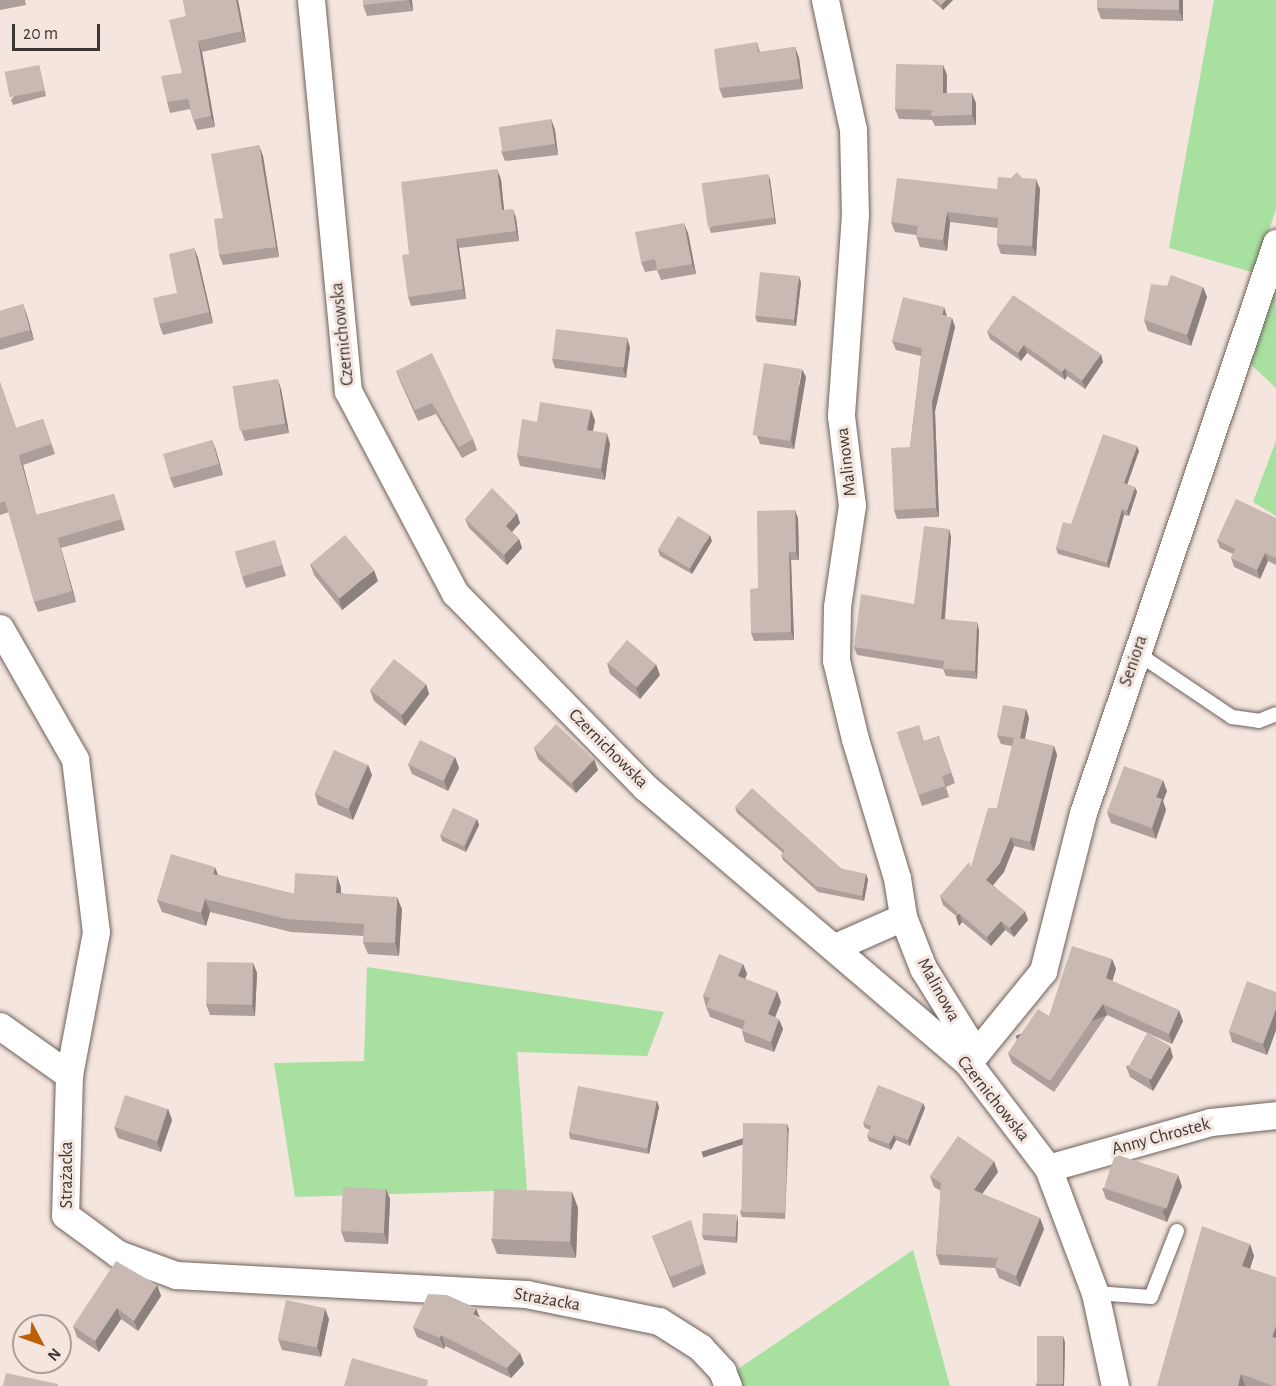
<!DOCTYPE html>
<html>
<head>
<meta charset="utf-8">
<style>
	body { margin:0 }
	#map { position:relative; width:1276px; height:1386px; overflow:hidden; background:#f4e5de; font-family:"Alegreya Sans",sans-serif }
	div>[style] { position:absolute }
	.green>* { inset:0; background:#a7e09f }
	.roads { filter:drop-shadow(0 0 2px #6e615b) drop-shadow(0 0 2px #6e615b) }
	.lane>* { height:14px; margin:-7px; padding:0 7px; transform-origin:7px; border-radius:7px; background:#fff }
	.street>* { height:27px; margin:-13.5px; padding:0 13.5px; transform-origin:13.5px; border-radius:13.5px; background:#fff }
	.wall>* { inset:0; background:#ac9f9a }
	.shaded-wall>* { inset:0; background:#8c827d; transform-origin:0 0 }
	.building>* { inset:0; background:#c8b9b3; transform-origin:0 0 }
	span { translate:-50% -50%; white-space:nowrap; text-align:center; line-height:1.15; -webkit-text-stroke:6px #f4e5de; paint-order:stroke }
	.street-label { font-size:18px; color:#3d3734 }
	.north { position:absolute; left:12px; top:1314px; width:60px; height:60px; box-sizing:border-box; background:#f4e5de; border:2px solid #ab9f9a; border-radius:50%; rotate:131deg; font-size:16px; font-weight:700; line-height:24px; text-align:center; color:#3d3734 }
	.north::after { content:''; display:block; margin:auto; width:21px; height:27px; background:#bb6006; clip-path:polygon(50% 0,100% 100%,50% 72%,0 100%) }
	.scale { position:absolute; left:12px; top:24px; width:88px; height:27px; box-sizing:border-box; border:3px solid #3d3734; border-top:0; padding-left:8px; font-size:18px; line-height:21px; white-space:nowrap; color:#3d3734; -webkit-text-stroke:4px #f4e5de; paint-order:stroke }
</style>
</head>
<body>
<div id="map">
	<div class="green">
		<i style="clip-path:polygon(1214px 0,1276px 0,1276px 209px,1255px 273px,1169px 248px)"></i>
		<i style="clip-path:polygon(1276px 275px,1276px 388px,1245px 359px)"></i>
		<i style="clip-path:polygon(1276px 441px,1276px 516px,1253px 502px)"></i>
		<i style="clip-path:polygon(367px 967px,664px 1012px,647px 1056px,517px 1052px,527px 1190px,295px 1197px,274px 1063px,364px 1061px)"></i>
		<i style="clip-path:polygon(913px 1250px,950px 1386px,740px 1386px,735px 1371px)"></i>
	</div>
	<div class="roads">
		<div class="lane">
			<i style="left:1137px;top:653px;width:115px;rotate:34deg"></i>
			<i style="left:1232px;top:717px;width:27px;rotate:8deg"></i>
			<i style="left:1259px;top:721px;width:18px;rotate:-22deg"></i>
			<i style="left:1095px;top:1293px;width:56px;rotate:4.1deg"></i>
			<i style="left:1151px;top:1297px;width:71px;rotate:-68.5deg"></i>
		</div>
		<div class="street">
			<i style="left:311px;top:0;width:393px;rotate:84.6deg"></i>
			<i style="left:348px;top:391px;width:229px;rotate:62.1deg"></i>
			<i style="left:455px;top:593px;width:272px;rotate:45.6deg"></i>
			<i style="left:645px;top:787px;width:425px;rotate:40.5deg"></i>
			<i style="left:968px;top:1063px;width:132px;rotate:52.7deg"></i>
			<i style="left:1048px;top:1168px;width:134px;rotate:69.4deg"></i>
			<i style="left:1095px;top:1293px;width:95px;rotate:77.9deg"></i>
			<i style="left:825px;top:0;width:132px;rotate:77.8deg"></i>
			<i style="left:853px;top:129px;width:85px;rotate:88.7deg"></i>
			<i style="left:855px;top:214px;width:202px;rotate:94deg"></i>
			<i style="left:841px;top:416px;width:90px;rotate:83deg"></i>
			<i style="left:852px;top:505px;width:103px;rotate:98.4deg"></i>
			<i style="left:837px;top:607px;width:53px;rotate:91.1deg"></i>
			<i style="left:836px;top:660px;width:81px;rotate:76.5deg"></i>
			<i style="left:855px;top:739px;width:145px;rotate:73.2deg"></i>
			<i style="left:897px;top:878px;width:39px;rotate:81deg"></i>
			<i style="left:903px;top:917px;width:74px;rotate:156.2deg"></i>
			<i style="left:0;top:628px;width:151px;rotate:60.2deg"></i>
			<i style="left:75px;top:759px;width:174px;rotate:83.1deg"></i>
			<i style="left:96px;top:932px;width:146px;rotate:100.7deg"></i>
			<i style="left:69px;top:1075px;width:140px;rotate:91.6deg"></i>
			<i style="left:65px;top:1215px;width:66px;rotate:36.3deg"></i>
			<i style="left:118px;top:1254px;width:62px;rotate:19.9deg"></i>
			<i style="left:176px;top:1275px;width:351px;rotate:3.1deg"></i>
			<i style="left:526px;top:1294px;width:136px;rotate:11.5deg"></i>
			<i style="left:659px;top:1321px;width:49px;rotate:32.4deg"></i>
			<i style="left:700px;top:1347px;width:33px;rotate:47deg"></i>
			<i style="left:722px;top:1371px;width:16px;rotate:68deg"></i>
			<i style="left:903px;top:917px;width:55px;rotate:68.6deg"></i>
			<i style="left:923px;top:968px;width:81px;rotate:58.1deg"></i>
			<i style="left:966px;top:1037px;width:26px;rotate:86deg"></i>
			<i style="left:0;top:1026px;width:85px;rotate:35.4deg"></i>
			<i style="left:968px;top:1063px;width:119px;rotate:-50.8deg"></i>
			<i style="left:1043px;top:971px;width:163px;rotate:-75.8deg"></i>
			<i style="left:1083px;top:813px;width:602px;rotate:-71.29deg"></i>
			<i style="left:1048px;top:1168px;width:169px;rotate:-15.8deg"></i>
			<i style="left:1211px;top:1122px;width:65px;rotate:-6.1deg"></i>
		</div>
	</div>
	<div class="wall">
		<i style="clip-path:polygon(0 0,25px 0,26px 5px,0 10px)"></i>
		<i style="clip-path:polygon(183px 0,238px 0,246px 42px,202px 52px,215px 127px,197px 130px,190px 109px,170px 113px,167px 102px,182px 73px,186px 16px)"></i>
		<i style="clip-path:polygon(363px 0,412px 0,413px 11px,367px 16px,363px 5px)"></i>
		<i style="clip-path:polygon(932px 0,953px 0,943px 10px)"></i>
		<i style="clip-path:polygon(1097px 0,1183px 0,1183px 21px,1101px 19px,1097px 8px)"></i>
		<i style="clip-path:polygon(757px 42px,760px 52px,795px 47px,799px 58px,803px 89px,723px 98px,719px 88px)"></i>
		<i style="clip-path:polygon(39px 65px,46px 96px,13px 105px,11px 100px)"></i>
		<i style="clip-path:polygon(943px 65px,947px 75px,947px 93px,976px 103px,976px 125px,935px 126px,932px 120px,899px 119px,895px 109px)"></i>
		<i style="clip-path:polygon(551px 119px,555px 130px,558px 155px,505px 161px,501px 151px)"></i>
		<i style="clip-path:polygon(263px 156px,279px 257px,223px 265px,219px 255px,223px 218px)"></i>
		<i style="clip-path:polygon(1022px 178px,1040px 189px,1036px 256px,1001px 254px,997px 244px,998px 228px,950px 222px,947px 251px,920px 247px,916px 235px,895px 232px,891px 222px,997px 189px)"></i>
		<i style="clip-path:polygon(501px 179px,504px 210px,516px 218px,519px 241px,459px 248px,466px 299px,411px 306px,408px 297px,409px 254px)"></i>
		<i style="clip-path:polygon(770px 179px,776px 224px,711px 233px,709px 228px)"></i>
		<i style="clip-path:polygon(688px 233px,696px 274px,661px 280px,657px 270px,645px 272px,641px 262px)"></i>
		<i style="clip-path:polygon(194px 248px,198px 258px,213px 323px,163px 335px,159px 324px,177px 293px)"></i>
		<i style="clip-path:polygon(801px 282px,796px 326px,757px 322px,755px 316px)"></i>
		<i style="clip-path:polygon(1203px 287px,1207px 297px,1191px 346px,1148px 331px,1144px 320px)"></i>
		<i style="clip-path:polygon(23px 304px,34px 340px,0 350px,0 311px)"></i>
		<i style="clip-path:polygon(947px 317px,952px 318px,955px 327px,935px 411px,939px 517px,897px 519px,894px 510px,910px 447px,921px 356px,896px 350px,892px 341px)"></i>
		<i style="clip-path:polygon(987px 331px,1103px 362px,1085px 389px,1067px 376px,1065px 380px,1027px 353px,1021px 361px,990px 339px)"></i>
		<i style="clip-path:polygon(630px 347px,626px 378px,555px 368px,552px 359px)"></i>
		<i style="clip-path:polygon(396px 371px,473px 439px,477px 450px,462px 458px,436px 414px,418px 421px,400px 381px)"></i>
		<i style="clip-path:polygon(806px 377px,794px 449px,760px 444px,757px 436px)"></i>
		<i style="clip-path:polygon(0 382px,16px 428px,43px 419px,55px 454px,23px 465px,36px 515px,114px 494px,125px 530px,61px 548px,76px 602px,38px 612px,34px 602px,9px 512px,0 515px)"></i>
		<i style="clip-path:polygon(281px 389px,289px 433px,245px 441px,241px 430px)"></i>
		<i style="clip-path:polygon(591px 410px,595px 421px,593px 431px,610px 444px,605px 480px,520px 466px,517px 455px,537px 422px)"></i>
		<i style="clip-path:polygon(212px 440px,223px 475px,174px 488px,170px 478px)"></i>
		<i style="clip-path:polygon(1139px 451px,1127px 484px,1137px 492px,1129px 516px,1124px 515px,1109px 568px,1058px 554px,1056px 548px,1071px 524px)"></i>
		<i style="clip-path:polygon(798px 518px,799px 560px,791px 560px,794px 640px,754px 641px,751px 633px,758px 588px)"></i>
		<i style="clip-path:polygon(1276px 518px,1276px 565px,1268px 561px,1260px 579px,1234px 567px,1231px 558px,1233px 554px,1220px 548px,1217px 540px)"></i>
		<i style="clip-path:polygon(465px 519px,520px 523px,512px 532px,519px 539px,522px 548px,507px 565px,469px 528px)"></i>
		<i style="clip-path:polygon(949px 529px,951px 537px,945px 619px,979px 630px,977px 679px,946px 676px,943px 669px,857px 655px,854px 647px,914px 604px)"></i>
		<i style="clip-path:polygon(712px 541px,692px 574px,660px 556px,658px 550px)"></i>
		<i style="clip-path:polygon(278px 551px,286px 576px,246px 588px,242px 577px)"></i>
		<i style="clip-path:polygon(310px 564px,378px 581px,342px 610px,314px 575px)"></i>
		<i style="clip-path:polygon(607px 663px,660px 675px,640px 699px,610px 674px)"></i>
		<i style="clip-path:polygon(426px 684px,429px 694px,405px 726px,374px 701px,370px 690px)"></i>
		<i style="clip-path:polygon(1026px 709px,1029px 718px,1025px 739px,1054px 746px,1057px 755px,1034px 851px,1014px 846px,1004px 872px,993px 885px,1028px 920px,1014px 937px,1005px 930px,991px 946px,962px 922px,959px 926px,956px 916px,943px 905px,940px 896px,971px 867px,997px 808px,1012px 746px,1001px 744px,997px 735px)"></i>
		<i style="clip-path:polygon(897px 732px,924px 741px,939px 736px,955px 783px,946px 787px,949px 797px,922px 806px)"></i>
		<i style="clip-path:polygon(534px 748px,598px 770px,576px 793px,538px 759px)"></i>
		<i style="clip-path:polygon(455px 757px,459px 768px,448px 791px,412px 774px,408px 764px)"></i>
		<i style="clip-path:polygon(368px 765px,372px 775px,353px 820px,318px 805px,315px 794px)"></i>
		<i style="clip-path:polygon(1167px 791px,1163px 801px,1166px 810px,1156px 839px,1111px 823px,1107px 812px)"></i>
		<i style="clip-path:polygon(735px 807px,842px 869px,866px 874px,868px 880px,864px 901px,818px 892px,783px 860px,781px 855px,783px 853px,737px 813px)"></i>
		<i style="clip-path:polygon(477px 819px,479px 825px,466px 852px,442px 841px,440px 835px)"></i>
		<i style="clip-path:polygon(218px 875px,294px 894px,337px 876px,341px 888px,341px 893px,402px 909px,399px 956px,368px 954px,363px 942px,364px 936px,291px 932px,210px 912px,206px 926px,162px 912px,157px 900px)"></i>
		<i style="clip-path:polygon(1112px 959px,1116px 969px,1112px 981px,1183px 1021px,1172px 1044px,1107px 1015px,1054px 1092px,1012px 1063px,1008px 1053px)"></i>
		<i style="clip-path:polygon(253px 963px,257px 973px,255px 1016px,210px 1015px,206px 1004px)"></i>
		<i style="clip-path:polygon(743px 964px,747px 974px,745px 979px,781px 1002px,775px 1017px,783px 1029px,774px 1052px,745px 1042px,742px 1031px,742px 1029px,710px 1017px,706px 1007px,703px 996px)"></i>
		<i style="clip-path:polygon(1276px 992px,1276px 1030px,1267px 1055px,1232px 1042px,1229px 1031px)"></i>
		<i style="clip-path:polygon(1173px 1057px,1153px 1091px,1130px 1077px,1126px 1066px)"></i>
		<i style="clip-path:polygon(657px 1101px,659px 1107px,649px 1154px,570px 1139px,569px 1133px)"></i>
		<i style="clip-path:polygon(923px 1103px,925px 1108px,910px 1146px,896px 1140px,891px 1150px,869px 1141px,867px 1136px,870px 1130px,865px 1128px,863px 1123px)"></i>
		<i style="clip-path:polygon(168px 1109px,172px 1120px,161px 1152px,118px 1138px,114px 1127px)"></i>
		<i style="clip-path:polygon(787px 1124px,789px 1130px,785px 1219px,742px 1217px,740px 1212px)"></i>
		<i style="clip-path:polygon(998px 1172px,982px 1194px,1040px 1218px,1044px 1229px,1020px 1287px,999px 1278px,995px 1268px,940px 1265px,936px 1254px,941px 1191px,934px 1187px,930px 1176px)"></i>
		<i style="clip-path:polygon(1182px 1186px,1167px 1222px,1106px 1199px,1102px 1188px)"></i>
		<i style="clip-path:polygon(386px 1189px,390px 1199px,388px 1244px,345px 1242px,341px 1231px)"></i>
		<i style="clip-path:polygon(572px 1192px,578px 1208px,576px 1258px,497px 1254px,491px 1239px)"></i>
		<i style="clip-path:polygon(738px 1221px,737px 1243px,704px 1240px,702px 1235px)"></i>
		<i style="clip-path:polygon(694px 1231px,706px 1274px,673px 1288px,652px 1236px)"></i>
		<i style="clip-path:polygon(1250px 1244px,1254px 1256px,1250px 1268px,1276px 1386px,1157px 1386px)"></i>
		<i style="clip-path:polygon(157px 1285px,161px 1296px,138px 1331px,121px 1319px,99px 1352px,77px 1337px,73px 1326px)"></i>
		<i style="clip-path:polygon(329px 1319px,321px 1357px,282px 1350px,278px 1339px)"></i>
		<i style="clip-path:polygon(480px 1319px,520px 1353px,524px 1364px,511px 1378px,445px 1346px,444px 1349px,417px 1337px,413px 1327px)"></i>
		<i style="clip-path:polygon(1065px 1342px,1064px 1386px,1036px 1386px,1036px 1384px)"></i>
	</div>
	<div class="shaded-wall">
		<i style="clip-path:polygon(236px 0,238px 0,246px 42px,242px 31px)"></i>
		<i style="clip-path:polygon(409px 0,412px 0,413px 11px)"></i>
		<i style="clip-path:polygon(946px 0,953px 0,943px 10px,941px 5px)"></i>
		<i style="clip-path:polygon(1179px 0,1183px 0,1183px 21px,1179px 10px)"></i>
		<i style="clip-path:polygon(198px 41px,202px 52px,215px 127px,211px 116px)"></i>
		<i style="clip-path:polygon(795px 47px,799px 58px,803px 89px,800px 79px)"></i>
		<i style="clip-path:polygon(943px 65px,947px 75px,946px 103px,943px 93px)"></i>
		<i style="clip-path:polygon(972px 93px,976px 103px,976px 125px,972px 115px)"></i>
		<i style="clip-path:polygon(551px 119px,555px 130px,558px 155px,555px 144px)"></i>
		<i style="clip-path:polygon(259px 145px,263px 156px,279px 257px,276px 247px)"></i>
		<i style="clip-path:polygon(497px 169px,501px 179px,505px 220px,502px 210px)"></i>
		<i style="clip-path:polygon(768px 174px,770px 179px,776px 224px,774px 218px)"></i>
		<i style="clip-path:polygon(1036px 179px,1040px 189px,1036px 256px,1032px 246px)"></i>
		<i style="clip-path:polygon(513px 209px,516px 218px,519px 241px,516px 231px)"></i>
		<i style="clip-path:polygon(947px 212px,950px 222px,947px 251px,943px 240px)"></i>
		<i style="clip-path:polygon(684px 223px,688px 233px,696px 274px,692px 264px)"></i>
		<i style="clip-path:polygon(456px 239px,459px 248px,466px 299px,463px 289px)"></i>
		<i style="clip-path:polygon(194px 248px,198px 258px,213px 323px,209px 312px)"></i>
		<i style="clip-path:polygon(799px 276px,801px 282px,796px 326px,794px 321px)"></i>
		<i style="clip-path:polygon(1203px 287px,1207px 297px,1191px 346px,1187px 335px)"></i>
		<i style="clip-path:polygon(23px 304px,27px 315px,34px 340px,30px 330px)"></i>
		<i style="clip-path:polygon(944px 307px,947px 316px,942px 315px)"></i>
		<i style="clip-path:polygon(952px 318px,955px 327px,935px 411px,939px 517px,936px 508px,932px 402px)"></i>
		<i style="clip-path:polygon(627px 338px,630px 347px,626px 378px,623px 369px)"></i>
		<i style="clip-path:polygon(1024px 345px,1027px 353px,1021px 361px,1018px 353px)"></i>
		<i style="clip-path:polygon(1101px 354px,1103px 362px,1085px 389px,1082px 381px)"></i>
		<i style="clip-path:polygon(1065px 368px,1067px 376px,1065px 380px,1062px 372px)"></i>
		<i style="clip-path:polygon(802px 369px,806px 377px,794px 449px,791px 441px)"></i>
		<i style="clip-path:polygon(278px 379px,281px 389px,289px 433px,285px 423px)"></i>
		<i style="clip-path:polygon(591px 410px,595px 421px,591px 440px,587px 430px)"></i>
		<i style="clip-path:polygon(607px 433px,610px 444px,605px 480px,601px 469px)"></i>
		<i style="clip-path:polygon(212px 440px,216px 450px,223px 475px,219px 464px)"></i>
		<i style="clip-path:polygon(1137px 446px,1139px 451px,1126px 488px,1124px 483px)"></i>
		<i style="clip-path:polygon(19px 455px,23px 465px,39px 526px,36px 515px)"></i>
		<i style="clip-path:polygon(1135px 487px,1137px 492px,1129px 516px,1127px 511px)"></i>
		<i style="clip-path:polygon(1122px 509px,1124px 515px,1109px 568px,1107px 563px)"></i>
		<i style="clip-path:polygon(795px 510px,798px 518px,799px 560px,796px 552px)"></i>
		<i style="clip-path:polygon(517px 513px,520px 523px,509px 535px,506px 526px)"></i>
		<i style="clip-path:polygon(949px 529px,951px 537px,944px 627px,941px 619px)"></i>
		<i style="clip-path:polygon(710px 535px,712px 541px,692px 574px,690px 569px)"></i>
		<i style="clip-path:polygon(58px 538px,61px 548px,76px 602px,72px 591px)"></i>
		<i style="clip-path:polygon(519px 539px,522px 548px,507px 565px,504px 555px)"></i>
		<i style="clip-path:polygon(789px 552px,791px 560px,794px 640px,791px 632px)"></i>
		<i style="clip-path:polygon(1265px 553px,1268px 561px,1260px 579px,1257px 570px)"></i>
		<i style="clip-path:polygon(374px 570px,378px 581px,342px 610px,339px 599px)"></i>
		<i style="clip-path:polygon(977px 622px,979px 630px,977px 679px,975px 671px)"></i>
		<i style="clip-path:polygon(656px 664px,660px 675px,640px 699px,636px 688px)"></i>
		<i style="clip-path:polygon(426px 684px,429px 694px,405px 726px,401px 715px)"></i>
		<i style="clip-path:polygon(1026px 709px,1029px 718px,1023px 747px,1020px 738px)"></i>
		<i style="clip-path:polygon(1054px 746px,1057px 755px,1034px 851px,1030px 842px)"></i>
		<i style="clip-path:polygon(455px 757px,459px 768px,448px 791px,444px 781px)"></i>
		<i style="clip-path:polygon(594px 759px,598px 770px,576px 793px,572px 783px)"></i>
		<i style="clip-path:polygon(368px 765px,372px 775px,353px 820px,349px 809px)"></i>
		<i style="clip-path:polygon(1163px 780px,1167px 791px,1163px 801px,1166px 810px,1156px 839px,1152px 828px,1156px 797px)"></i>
		<i style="clip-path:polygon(477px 819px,479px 825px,466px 852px,465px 847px)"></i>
		<i style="clip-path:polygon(1011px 837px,1014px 846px,1004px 872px,990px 889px,986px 880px)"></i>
		<i style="clip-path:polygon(215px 867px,220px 880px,213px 874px)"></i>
		<i style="clip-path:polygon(866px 874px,868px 880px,864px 901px,862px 896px)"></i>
		<i style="clip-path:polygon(337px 876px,341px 888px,340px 906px,336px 893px)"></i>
		<i style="clip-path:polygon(397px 897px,402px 909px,399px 956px,395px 943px)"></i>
		<i style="clip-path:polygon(205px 899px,210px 912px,206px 926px,201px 913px)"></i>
		<i style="clip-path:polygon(1025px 911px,1028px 920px,1014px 937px,1010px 928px)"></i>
		<i style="clip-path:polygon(959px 913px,962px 922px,959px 926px,956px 917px)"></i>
		<i style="clip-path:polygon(1001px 921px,1005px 930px,991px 946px,987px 937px)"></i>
		<i style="clip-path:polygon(1112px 959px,1116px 969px,1110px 989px,1106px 978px)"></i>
		<i style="clip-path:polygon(253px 963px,257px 973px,255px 1016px,252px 1005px)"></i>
		<i style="clip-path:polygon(743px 964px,747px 974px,742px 986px,738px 976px)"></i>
		<i style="clip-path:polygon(777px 991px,781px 1002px,772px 1025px,768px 1014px)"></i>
		<i style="left:1103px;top:1004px;width:12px;height:93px;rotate:70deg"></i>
		<i style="clip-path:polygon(1276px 1009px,1276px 1030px,1267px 1055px,1263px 1044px)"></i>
		<i style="clip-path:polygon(1179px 1010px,1183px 1021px,1172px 1044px,1169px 1034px)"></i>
		<i style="clip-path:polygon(779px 1019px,783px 1029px,774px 1052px,771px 1042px)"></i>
		<i style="clip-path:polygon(1170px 1046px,1173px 1057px,1153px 1091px,1149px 1080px)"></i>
		<i style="clip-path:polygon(657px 1101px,659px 1107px,649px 1154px,647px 1149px)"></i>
		<i style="clip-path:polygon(923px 1103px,925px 1108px,910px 1146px,908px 1140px)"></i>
		<i style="clip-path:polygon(168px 1109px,172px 1120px,161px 1152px,157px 1142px)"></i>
		<i style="left:787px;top:1124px;width:6px;height:90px;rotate:72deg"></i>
		<i style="clip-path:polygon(894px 1135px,896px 1140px,891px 1150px,889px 1144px)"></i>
		<i style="clip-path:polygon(994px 1161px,998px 1172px,977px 1201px,974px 1190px)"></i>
		<i style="clip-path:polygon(1178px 1175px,1182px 1186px,1167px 1222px,1163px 1212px)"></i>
		<i style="clip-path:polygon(386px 1189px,390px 1199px,388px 1244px,384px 1233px)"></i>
		<i style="clip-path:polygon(572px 1192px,578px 1208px,576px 1258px,570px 1242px)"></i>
		<i style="clip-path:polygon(737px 1215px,738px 1221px,737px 1243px,735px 1237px)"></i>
		<i style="clip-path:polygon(1040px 1218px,1044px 1229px,1020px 1287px,1016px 1276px)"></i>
		<i style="clip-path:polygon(1250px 1244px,1254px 1256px,1247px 1278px,1242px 1266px)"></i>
		<i style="clip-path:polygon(157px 1285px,161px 1296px,138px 1331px,134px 1321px)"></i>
		<i style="clip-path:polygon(117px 1308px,121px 1319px,99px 1352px,95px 1341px)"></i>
		<i style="clip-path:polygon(325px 1308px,329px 1319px,321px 1357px,317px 1347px)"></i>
		<i style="clip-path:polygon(476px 1308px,480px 1318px,473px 1314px)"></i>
		<i style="clip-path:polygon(1276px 1325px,1276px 1348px,1272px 1337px)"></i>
		<i style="clip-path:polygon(441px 1335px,445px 1346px,444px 1349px,440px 1338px)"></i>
		<i style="clip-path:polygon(1063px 1336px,1065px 1342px,1064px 1386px,1062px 1385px)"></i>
		<i style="clip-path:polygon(520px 1353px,524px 1364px,511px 1378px,507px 1368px)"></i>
		<i style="clip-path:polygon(1241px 1374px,1245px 1386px,1238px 1386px)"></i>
	</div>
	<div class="building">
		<i style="clip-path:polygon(183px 0,236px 0,242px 31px,198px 41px,211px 116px,193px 120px,188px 99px,167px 102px,161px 76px,182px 73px,169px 20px,186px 16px)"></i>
		<i style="clip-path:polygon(363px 0,409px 0,363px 5px)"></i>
		<i style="clip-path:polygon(936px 0,946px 0,941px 5px)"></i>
		<i style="clip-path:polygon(1097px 0,1179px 0,1179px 10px,1097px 8px)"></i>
		<i style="clip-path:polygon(757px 42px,758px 52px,795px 47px,800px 79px,719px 88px,714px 49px)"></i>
		<i style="clip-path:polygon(896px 64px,943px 65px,943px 93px,972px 93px,972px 115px,931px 116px,932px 110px,895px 109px)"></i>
		<i style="left:39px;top:65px;width:26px;height:35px;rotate:79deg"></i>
		<i style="left:551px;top:119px;width:25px;height:53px;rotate:81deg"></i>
		<i style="clip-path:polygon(259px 145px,276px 247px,219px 255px,214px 219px,223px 218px,211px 154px)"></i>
		<i style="clip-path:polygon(497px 169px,502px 210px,513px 209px,516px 231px,456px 239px,463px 289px,408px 297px,402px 255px,409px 254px,401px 182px)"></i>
		<i style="clip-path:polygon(1017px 172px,1022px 178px,1036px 179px,1032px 246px,997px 244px,998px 218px,947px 212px,943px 240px,916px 237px,918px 226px,891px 222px,897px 178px,997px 189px,998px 177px,1011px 178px)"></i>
		<i style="left:768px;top:174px;width:44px;height:67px;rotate:82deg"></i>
		<i style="clip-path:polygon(684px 223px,692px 264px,657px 270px,655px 259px,641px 262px,635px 232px)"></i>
		<i style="clip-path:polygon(194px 248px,209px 312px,159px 324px,153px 298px,177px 293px,169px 254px)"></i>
		<i style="left:760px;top:272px;width:39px;height:44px;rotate:6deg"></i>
		<i style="clip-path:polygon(1171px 275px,1203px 287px,1187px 335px,1144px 320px,1151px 284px,1167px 286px)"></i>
		<i style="clip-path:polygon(1013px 295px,1101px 354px,1082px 381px,1065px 368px,1062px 372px,1024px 345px,1018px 353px,987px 331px)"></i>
		<i style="clip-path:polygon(903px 297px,944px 307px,942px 315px,952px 318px,932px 402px,936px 508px,894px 510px,891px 448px,910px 447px,922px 348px,892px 341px)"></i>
		<i style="clip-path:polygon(23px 304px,30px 330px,0 338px,0 311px)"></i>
		<i style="left:556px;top:329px;width:72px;height:30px;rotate:7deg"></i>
		<i style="clip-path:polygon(432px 353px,473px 439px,459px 447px,432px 403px,415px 410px,396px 371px)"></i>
		<i style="left:764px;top:363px;width:38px;height:73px;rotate:9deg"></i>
		<i style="left:278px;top:379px;width:45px;height:46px;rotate:81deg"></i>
		<i style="clip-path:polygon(0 382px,16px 428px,43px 419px,51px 444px,19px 455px,36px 515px,114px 494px,122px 519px,58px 538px,72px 591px,34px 602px,5px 501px,0 503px)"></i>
		<i style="clip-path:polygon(540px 402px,591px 410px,587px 430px,607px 433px,601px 469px,517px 455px,522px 419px,537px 422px)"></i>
		<i style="clip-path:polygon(1103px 434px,1137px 446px,1124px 483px,1135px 487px,1127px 511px,1122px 509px,1107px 563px,1056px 548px,1063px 522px,1071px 524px)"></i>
		<i style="left:212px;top:440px;width:25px;height:51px;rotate:74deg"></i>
		<i style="clip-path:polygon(492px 488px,517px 513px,506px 526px,519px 539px,504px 555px,465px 519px)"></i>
		<i style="clip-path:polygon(1236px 499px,1276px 518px,1276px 558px,1265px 553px,1257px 570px,1231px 558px,1235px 549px,1217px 540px)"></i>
		<i style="clip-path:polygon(795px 510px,796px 552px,789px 552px,791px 632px,751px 633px,750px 589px,758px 588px,757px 511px)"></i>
		<i style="left:678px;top:516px;width:37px;height:39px;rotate:31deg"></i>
		<i style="clip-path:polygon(924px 526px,949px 529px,941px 619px,977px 622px,975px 671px,943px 669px,944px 661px,854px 647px,861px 594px,914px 604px)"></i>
		<i style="left:345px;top:535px;width:45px;height:45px;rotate:50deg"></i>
		<i style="left:275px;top:540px;width:26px;height:42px;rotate:74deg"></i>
		<i style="left:627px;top:640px;width:38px;height:30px;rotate:40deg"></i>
		<i style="left:394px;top:659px;width:41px;height:39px;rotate:38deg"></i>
		<i style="clip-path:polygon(1003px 705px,1026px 709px,1020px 738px,1054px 746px,1030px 842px,1011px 837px,1000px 863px,986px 880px,1025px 911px,1010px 928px,1001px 921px,987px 937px,959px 913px,956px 917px,957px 912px,940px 896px,969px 862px,971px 867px,988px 808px,997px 808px,1014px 738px,997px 735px)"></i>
		<i style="left:556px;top:724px;width:52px;height:33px;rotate:43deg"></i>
		<i style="clip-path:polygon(919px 725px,924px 741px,939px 736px,951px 773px,942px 776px,945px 786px,918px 795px,897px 732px)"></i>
		<i style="left:420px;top:740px;width:39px;height:27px;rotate:26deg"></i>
		<i style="left:334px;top:750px;width:37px;height:48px;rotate:24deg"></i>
		<i style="clip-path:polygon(1124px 766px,1163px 780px,1156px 797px,1162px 799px,1152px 828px,1107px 812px)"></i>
		<i style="clip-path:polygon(752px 788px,842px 869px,866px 874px,862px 896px,816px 886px,781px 855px,785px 851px,735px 807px)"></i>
		<i style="left:453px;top:808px;width:26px;height:30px;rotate:25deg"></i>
		<i style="clip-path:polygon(171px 854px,215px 867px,213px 874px,294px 894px,295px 873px,337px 876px,336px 893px,397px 897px,395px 943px,363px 942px,364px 924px,286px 919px,205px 899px,201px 913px,157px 900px)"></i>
		<i style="clip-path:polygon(1072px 946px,1112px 959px,1106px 978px,1179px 1010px,1169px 1034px,1103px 1004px,1050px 1081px,1008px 1053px,1038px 1009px,1049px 1016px)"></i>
		<i style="clip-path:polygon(719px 954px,743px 964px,738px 976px,777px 991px,768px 1014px,779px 1019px,771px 1042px,742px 1031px,745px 1021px,706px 1007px,710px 998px,703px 996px)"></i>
		<i style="left:207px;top:962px;width:46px;height:42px;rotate:1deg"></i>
		<i style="clip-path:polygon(1247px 981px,1276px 992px,1276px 1009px,1263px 1044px,1229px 1031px)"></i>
		<i style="left:1147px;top:1033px;width:26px;height:39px;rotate:29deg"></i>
		<i style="clip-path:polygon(878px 1085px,923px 1103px,908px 1140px,894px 1135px,889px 1144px,867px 1136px,871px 1126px,863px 1123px)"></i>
		<i style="left:578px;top:1086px;width:80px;height:48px;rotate:11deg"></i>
		<i style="left:125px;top:1095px;width:45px;height:34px;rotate:18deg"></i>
		<i style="left:743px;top:1123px;width:44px;height:89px;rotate:1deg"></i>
		<i style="clip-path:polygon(958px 1136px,994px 1161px,974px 1190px,1040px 1218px,1016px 1276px,995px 1267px,998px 1258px,936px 1254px,941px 1183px,930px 1176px)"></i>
		<i style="left:1115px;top:1154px;width:66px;height:36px;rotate:18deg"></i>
		<i style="left:343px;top:1187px;width:43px;height:44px;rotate:3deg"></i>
		<i style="left:494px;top:1189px;width:78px;height:50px;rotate:2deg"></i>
		<i style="left:703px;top:1213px;width:34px;height:22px;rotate:3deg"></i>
		<i style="clip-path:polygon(691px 1220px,703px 1264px,670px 1277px,652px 1236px)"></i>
		<i style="clip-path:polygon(1202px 1226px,1250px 1244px,1242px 1266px,1276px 1277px,1276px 1325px,1272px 1337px,1276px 1338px,1276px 1386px,1273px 1386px,1241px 1374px,1238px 1386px,1157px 1386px)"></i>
		<i style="clip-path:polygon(116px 1261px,157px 1285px,134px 1321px,117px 1308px,95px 1341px,73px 1326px)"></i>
		<i style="clip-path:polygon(428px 1294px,447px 1295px,476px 1308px,473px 1314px,520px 1353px,507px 1368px,441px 1335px,440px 1338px,413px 1327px)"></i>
		<i style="left:286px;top:1300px;width:40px;height:40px;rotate:12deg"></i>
		<i style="left:1037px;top:1336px;width:26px;height:48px"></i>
		<i style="clip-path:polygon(352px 1358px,428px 1380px,427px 1386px,344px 1386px)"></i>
		<i style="clip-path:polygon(6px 1373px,58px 1384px,58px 1386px,3px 1386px)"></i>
	</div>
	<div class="street-label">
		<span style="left:343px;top:334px;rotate:-96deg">Czernichowska</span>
		<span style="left:847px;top:462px;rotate:-97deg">Malinowa</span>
		<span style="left:1134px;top:661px;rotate:-71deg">Seniora</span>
		<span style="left:608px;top:749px;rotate:45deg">Czernichowska</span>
		<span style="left:938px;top:990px;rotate:61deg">Malinowa</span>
		<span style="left:993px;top:1099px;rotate:51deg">Czernichowska</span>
		<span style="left:1161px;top:1137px;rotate:-15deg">Anny Chrostek</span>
		<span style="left:67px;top:1175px;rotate:-90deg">Strażacka</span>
		<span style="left:547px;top:1300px;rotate:10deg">Strażacka</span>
	</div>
	<div class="north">N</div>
	<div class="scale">20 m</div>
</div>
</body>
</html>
